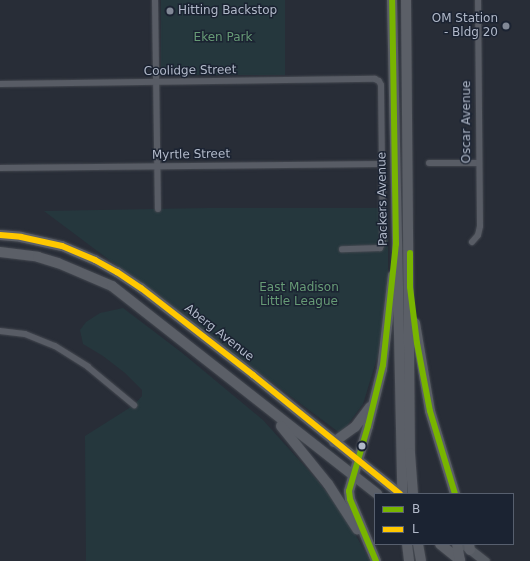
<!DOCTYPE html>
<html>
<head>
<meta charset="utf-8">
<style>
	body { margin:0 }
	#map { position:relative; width:530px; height:561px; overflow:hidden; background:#282d37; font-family:"DejaVu Sans",sans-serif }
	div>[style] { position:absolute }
	.green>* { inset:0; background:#25373d; transform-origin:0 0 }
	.roads { filter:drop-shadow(0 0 1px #444850) drop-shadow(0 0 1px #444850) }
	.street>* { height:6px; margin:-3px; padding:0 3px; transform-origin:3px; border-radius:3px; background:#585c65 }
	.secondary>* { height:9px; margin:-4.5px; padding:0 4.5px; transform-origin:4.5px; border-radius:4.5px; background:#565b63 }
	.primary>* { height:10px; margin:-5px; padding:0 5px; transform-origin:5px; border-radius:5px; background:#5b5f67 }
	.bus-1>* { height:6px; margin:-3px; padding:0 3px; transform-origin:3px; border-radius:3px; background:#78b500 }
	.bus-2>* { height:6px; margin:-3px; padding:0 3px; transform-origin:3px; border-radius:3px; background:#ffc800 }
	.dots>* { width:11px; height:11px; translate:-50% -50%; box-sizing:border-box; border:2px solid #1b2332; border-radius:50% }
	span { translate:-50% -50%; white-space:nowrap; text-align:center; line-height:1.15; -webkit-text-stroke:3px #1b2332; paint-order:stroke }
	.poi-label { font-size:12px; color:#b1b9c9 }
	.left { translate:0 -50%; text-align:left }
	.right { translate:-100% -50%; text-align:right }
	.park-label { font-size:12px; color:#679b76 }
	.street-label { font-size:12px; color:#b1b9c9 }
	.legend { position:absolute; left:374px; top:493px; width:140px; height:52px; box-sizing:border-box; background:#1b2332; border:1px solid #575f6e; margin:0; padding:5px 7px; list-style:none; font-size:12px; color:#b1b9c9 }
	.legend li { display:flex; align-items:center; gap:8px; height:20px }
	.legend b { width:20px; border:1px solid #575f6e }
</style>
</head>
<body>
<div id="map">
	<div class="green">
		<i style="left:285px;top:0;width:75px;height:124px;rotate:90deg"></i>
		<i style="clip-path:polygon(207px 208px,388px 208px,388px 276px,378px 355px,363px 404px,341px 434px,44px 211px)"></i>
		<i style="clip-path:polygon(123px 308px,181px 352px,263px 420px,318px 481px,344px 514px,370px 561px,86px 561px,85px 436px,134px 405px,142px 396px,142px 390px,125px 373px,103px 356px,83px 344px,80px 330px,86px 322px,100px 313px)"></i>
	</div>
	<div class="roads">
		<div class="street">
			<i style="left:155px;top:0;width:209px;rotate:89.2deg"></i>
			<i style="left:0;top:84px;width:375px;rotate:-0.8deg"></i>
			<i style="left:375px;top:79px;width:4px;rotate:27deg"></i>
			<i style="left:379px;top:81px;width:4px;rotate:63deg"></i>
			<i style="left:381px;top:85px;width:157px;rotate:89.3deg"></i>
			<i style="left:383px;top:242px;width:7px;rotate:117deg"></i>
			<i style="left:380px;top:248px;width:38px;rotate:178deg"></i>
			<i style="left:429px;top:163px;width:49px"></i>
			<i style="left:0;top:168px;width:382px;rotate:-0.6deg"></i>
			<i style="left:472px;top:242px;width:9px;rotate:-49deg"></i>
			<i style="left:478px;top:235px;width:9px;rotate:-77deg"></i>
			<i style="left:480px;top:226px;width:226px;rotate:-90.5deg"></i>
			<i style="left:0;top:331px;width:25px;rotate:7deg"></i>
			<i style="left:25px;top:334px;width:32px;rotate:22deg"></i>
			<i style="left:55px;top:346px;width:39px;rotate:32deg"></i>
			<i style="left:88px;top:367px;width:60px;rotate:39.6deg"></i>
		</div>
		<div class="secondary">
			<i style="left:463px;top:544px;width:28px;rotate:38deg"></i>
		</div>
		<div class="primary">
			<i style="left:392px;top:0;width:494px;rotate:88.8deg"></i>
			<i style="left:406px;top:0;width:453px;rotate:89.5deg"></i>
			<i style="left:410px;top:453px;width:41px;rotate:85.8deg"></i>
			<i style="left:0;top:235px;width:21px;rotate:5deg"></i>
			<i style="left:21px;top:237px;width:42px;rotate:12.4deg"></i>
			<i style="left:62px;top:246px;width:36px;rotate:23deg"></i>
			<i style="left:95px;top:260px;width:25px;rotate:29deg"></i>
			<i style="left:117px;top:272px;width:29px;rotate:34deg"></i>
			<i style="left:141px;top:288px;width:142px;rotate:37.8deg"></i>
			<i style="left:253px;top:375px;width:189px;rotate:39deg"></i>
			<i style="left:0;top:252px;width:38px;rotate:7deg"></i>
			<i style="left:38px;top:257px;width:21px;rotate:17deg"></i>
			<i style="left:58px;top:263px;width:59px;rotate:23.1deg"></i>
			<i style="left:112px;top:286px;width:337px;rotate:38.1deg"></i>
			<i style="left:415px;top:323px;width:89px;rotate:80.3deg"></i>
			<i style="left:430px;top:411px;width:87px;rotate:73.2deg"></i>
			<i style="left:281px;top:426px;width:75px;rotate:51deg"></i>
			<i style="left:328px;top:484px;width:54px;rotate:57.2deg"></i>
			<i style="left:334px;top:442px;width:26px;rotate:-36deg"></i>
			<i style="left:355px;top:427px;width:25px;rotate:-53deg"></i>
			<i style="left:407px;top:544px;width:17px;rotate:83deg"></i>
			<i style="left:418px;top:544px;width:17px;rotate:80deg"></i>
			<i style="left:440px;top:544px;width:26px;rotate:39deg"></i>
			<i style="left:457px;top:544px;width:17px;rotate:80deg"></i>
			<i style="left:469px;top:544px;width:6px;rotate:81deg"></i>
			<i style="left:376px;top:561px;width:67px;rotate:-112.8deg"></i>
			<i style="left:350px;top:499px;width:8px;rotate:-97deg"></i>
			<i style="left:349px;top:491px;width:68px;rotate:-73.7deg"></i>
			<i style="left:368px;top:426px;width:59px;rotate:-76.2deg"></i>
			<i style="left:382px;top:369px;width:94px;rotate:-83.3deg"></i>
		</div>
	</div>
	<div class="bus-1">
		<i style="left:410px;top:253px;width:34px;rotate:90deg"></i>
		<i style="left:410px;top:287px;width:56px;rotate:82.9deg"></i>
		<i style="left:417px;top:343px;width:69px;rotate:79.2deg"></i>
		<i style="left:430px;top:411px;width:87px;rotate:73.2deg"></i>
		<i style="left:376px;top:561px;width:67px;rotate:-112.8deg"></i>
		<i style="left:350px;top:499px;width:8px;rotate:-97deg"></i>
		<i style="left:349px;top:491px;width:68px;rotate:-73.7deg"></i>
		<i style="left:368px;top:426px;width:63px;rotate:-76.2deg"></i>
		<i style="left:383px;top:365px;width:122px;rotate:-83.9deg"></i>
		<i style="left:396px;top:244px;width:244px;rotate:-90.9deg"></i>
	</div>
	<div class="bus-2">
		<i style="left:0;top:235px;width:21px;rotate:5deg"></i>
		<i style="left:21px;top:237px;width:42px;rotate:12.4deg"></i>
		<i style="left:62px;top:246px;width:36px;rotate:23deg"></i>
		<i style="left:95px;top:260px;width:25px;rotate:29deg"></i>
		<i style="left:117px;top:272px;width:29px;rotate:34deg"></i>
		<i style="left:141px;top:288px;width:142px;rotate:37.8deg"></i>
		<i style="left:253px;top:375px;width:189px;rotate:39deg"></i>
	</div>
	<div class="dots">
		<i style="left:170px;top:11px;background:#818896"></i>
		<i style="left:506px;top:26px;background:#818896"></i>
		<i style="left:362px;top:446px;background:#b1b9c9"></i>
	</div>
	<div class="poi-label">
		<span class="left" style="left:178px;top:11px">Hitting Backstop</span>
		<span class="right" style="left:498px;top:26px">OM Station<br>- Bldg 20</span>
	</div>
	<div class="park-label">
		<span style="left:223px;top:38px">Eken Park</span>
		<span style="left:299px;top:295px">East Madison<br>Little League</span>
	</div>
	<div class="street-label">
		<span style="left:190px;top:71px;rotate:-1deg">Coolidge Street</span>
		<span style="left:467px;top:122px;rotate:-90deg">Oscar Avenue</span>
		<span style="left:191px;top:155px;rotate:-1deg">Myrtle Street</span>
		<span style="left:383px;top:199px;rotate:-91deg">Packers Avenue</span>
		<span style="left:219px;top:333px;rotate:38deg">Aberg Avenue</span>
	</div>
	<ul class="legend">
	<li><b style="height:5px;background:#78b500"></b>B</li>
	<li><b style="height:5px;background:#ffc800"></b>L</li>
	</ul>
</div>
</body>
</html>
